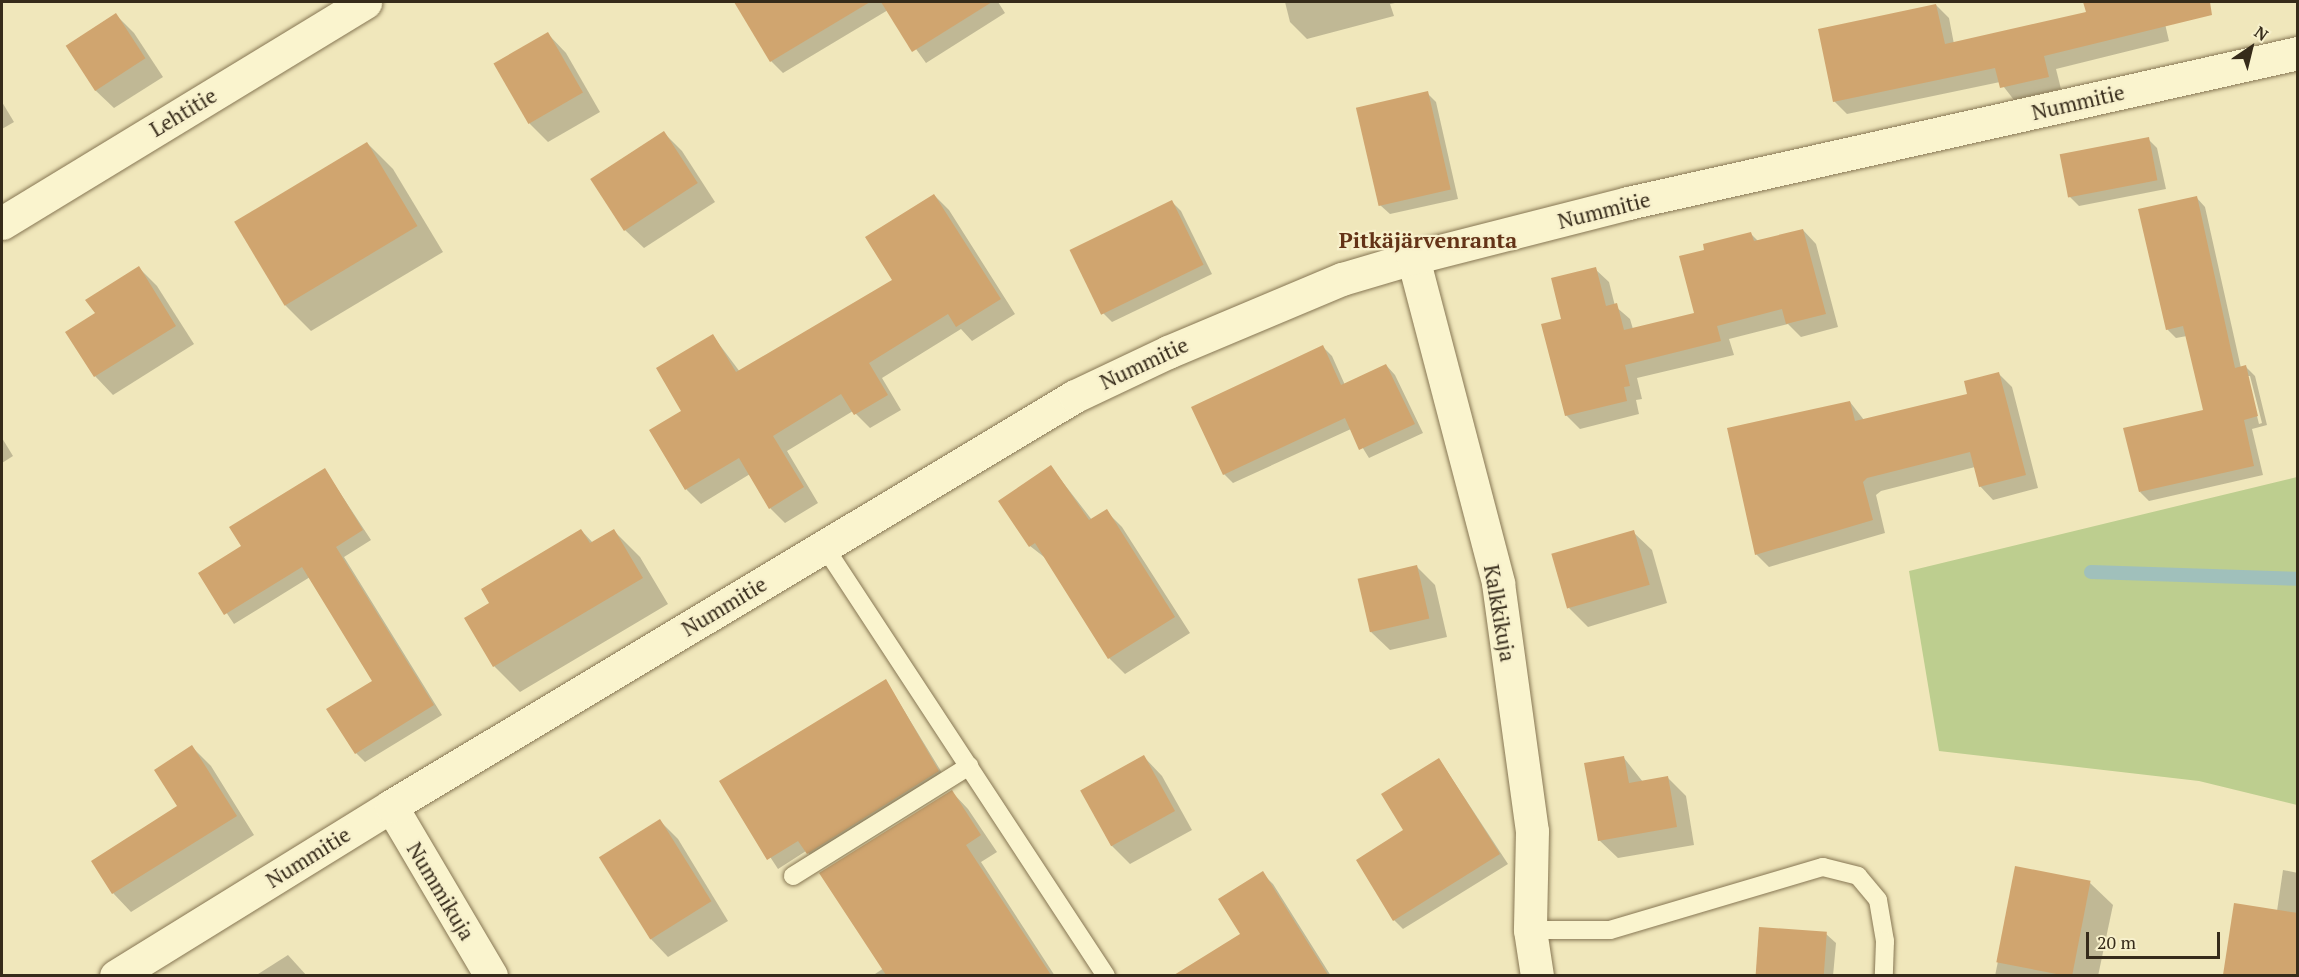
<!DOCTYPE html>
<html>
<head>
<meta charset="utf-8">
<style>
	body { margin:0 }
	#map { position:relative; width:2299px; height:977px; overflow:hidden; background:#f0e7bb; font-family:"PT Serif",serif }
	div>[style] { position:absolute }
	.green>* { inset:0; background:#bdce8f }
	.shadow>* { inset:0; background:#0003 }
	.stream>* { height:14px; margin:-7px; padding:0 7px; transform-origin:7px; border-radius:7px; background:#a0c0bb }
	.building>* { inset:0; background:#d0a56f; transform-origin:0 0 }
	.roads { filter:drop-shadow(0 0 2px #877754) drop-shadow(0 0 2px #877754) }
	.lane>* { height:18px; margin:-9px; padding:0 9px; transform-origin:9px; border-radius:9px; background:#faf4ce }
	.street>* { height:33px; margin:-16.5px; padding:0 16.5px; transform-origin:16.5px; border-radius:16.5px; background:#faf4ce }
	span { translate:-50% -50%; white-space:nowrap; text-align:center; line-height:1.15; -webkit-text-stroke:4.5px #f7f0cb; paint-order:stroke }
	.street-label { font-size:21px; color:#362b1a }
	.neighbourhood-label { font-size:22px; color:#643317; font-weight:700 }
	.frame { position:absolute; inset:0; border:3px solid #362b1a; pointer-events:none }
	.north { position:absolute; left:2221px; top:18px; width:60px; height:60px; -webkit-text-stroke:4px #f7f0cb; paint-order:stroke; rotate:35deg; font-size:16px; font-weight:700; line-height:24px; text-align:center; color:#362b1a }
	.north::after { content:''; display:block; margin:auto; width:21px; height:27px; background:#362b1a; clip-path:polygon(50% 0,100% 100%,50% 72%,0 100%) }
	.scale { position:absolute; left:2086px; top:932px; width:134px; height:27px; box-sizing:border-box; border:3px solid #362b1a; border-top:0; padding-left:8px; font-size:18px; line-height:21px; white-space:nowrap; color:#362b1a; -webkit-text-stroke:4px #f7f0cb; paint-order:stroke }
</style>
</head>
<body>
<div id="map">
	<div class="green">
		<i style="clip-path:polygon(2297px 477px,2297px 805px,2199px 781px,1939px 751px,1909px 571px)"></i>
	</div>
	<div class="shadow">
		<i style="clip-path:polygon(736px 2px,998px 2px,1005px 13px,926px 63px,888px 10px,783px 73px,771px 61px)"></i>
		<i style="clip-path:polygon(1285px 2px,1400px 2px,1390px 4px,1394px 16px,1307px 39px,1290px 22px)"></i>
		<i style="clip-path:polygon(2085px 2px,2176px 2px,2179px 11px,2163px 15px,2169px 41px,2056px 69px,2061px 89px,2014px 100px,2000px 82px,1847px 114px,1834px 101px,1936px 5px,1949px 18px,1954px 44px,2088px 14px)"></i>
		<i style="clip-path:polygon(116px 15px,134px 33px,163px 77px,114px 108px,95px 90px)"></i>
		<i style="clip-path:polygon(548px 34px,566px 53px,600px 112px,548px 142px,530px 124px,496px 64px)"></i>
		<i style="clip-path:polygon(1427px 93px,1436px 102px,1458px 199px,1390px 214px,1380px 205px)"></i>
		<i style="clip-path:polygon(2px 102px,14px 122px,2px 129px)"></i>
		<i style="clip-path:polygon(664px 133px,682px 151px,715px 202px,644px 248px,625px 230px)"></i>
		<i style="clip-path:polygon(2148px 139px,2157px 148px,2166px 189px,2079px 206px,2070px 197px)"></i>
		<i style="clip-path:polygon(367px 143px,393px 169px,443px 252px,311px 331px,285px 305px)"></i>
		<i style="clip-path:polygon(934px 195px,949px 210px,1015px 314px,972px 341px,961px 329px,882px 378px,901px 410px,870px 428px,853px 411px,787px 451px,818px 503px,785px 523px,770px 508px,750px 474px,701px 504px,686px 489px,683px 412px,713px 336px,740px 372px,894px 280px)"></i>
		<i style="clip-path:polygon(evenodd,2196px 197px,2205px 207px,2241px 368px,2246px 367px,2255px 376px,2267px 425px,2252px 429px,2263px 475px,2149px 501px,2140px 492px,2205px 411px,2187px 336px,2176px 338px,2167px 329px,2196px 197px,2247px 376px,2250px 376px,2262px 423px,2259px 424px,2247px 376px)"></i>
		<i style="clip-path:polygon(1172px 202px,1181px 211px,1212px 274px,1112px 322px,1103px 313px)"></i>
		<i style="clip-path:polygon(1803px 230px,1816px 244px,1838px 327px,1801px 337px,1788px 324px,1729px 339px,1734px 355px,1637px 378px,1642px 399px,1636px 400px,1639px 414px,1580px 429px,1566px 415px,1563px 320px,1595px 269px,1609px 282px,1615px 306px,1630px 319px,1633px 329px,1696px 314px,1706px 251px,1751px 234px,1759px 242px)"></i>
		<i style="clip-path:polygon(139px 268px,157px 286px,194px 344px,113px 395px,95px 376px,97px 314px)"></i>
		<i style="clip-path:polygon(1323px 347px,1332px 356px,1345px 385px,1386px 365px,1395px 375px,1423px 433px,1369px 458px,1351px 429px,1233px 483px,1224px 474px)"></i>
		<i style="clip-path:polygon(1999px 374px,2012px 387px,2038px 488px,1993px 500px,1980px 486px,1975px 467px,1881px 491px,1876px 495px,1885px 533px,1769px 567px,1756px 554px,1850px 402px,1864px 420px,1968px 395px)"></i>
		<i style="clip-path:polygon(2px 438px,13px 456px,2px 463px)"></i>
		<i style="clip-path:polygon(1051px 467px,1092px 520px,1106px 511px,1122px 527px,1190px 633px,1125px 674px,1109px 658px,1048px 560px,1030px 546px)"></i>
		<i style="clip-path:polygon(325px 470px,371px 540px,344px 557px,442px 715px,365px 762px,356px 753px,374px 681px,310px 577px,234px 624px,200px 573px,244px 547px)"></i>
		<i style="clip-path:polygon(581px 530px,593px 543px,614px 531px,640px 557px,668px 604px,520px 692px,494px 666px,491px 604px)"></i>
		<i style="clip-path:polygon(1633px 532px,1652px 550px,1667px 603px,1588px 627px,1569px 608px)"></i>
		<i style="clip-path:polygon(1417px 567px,1435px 585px,1447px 637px,1390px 650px,1371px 632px)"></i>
		<i style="clip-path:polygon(886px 681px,947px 781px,817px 862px,806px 851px,778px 869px,721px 782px)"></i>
		<i style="clip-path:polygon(192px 747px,211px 766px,254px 835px,131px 912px,113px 893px,93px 861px,179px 807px)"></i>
		<i style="clip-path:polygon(1144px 757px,1162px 776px,1192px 830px,1130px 864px,1111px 845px,1082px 790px)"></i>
		<i style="clip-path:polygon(1624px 758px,1643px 782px,1668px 778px,1686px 796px,1694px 845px,1618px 858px,1599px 840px)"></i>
		<i style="clip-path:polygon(1439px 759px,1508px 864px,1403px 929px,1394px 920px,1406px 831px)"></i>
		<i style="clip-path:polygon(952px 792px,968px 809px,997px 852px,981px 862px,1055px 976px,872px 976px,884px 968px)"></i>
		<i style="clip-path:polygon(660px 821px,678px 839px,728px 921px,668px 957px,650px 938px,601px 857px)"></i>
		<i style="clip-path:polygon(2017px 868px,2090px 883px,2113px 905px,2098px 976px,1995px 976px)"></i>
		<i style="clip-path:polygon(2283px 870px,2298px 873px,2298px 976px,2224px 976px,2236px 905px,2277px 911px)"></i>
		<i style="clip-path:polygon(1262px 873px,1273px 884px,1331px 976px,1178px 976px,1242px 934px)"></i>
		<i style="clip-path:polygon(1760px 929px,1826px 934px,1836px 943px,1833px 976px,1757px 976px)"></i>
		<i style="clip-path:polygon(288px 955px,307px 976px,255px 976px)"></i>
	</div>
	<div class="stream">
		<i style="left:2091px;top:572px;width:207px;rotate:1.9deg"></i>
	</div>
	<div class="building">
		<i style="clip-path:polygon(734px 2px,870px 2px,770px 62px)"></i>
		<i style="clip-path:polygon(881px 2px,992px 2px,912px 52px)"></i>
		<i style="clip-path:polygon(2083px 2px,2210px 2px,2212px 15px,2044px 56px,2049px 77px,2000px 88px,1995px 68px,1833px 102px,1818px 29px,1936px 4px,1945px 44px,2086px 12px)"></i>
		<i style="left:116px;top:13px;width:54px;height:60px;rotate:57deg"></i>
		<i style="left:548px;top:32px;width:70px;height:63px;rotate:60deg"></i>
		<i style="left:1428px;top:91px;width:101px;height:74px;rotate:77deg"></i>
		<i style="left:664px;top:131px;width:62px;height:88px;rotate:57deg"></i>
		<i style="left:2149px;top:137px;width:44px;height:91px;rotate:79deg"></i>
		<i style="left:367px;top:142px;width:98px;height:155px;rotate:59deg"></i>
		<i style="clip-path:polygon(934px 194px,1001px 299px,956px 327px,948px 314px,869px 363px,888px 395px,854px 415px,841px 394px,773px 436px,804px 487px,769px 509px,739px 458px,685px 490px,649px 430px,681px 411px,656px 368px,713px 334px,736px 372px,892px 280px,865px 237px)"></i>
		<i style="clip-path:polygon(2197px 196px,2235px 368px,2246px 365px,2258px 416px,2244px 420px,2254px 466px,2139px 492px,2123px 428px,2203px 410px,2183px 326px,2166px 330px,2138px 209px)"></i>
		<i style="left:1172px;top:200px;width:72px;height:114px;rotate:64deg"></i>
		<i style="clip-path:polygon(1803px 229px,1826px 314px,1786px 324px,1782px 309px,1717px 326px,1721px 341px,1625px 365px,1630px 386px,1624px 387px,1627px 401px,1565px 416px,1541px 324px,1561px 319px,1551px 278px,1596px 267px,1606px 306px,1617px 303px,1624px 330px,1694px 313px,1679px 256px,1704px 250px,1703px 244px,1751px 232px,1754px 241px)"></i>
		<i style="clip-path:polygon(139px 266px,176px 326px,94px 377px,65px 332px,95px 313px,85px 300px)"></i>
		<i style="clip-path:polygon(1323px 345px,1341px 385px,1386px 364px,1415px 424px,1359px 450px,1345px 418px,1223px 475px,1191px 407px)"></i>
		<i style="clip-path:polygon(1999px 372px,2026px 475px,1979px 487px,1970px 452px,1867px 478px,1863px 482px,1873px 520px,1755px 555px,1727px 428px,1850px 401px,1855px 421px,1967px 394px,1964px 381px)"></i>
		<i style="clip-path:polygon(1051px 465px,1089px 520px,1107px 509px,1175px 617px,1108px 659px,1035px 543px,1029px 547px,998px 501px)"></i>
		<i style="clip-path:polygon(325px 468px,363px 530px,336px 547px,434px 705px,355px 754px,326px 709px,372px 681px,302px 567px,224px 615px,198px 573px,241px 546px,229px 527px)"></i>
		<i style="clip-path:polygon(581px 529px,590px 543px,614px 529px,643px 578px,493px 667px,464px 618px,489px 603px,481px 589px)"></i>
		<i style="left:1634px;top:530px;width:57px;height:86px;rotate:74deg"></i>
		<i style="left:1417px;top:565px;width:55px;height:61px;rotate:77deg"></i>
		<i style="clip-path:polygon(886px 679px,939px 771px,807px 854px,798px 841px,767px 860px,719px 781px)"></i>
		<i style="clip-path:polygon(192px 745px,237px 816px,112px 894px,91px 861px,177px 806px,154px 770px)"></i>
		<i style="left:1144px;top:755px;width:64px;height:73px;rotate:61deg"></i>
		<i style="clip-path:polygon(1624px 756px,1629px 783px,1668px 776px,1677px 827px,1598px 841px,1584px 763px)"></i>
		<i style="clip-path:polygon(1439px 758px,1500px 854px,1393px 921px,1356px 860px,1403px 830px,1381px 794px)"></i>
		<i style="clip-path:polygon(952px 790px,981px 835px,966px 845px,1051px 975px,886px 975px,819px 873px)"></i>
		<i style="left:660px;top:819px;width:97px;height:72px;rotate:58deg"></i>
		<i style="left:2015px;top:866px;width:77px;height:98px;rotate:11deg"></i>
		<i style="clip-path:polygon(1263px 871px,1328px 975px,1174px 975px,1240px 934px,1218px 899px)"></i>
		<i style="clip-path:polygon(2234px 903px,2298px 913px,2298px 975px,2223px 975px)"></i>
		<i style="left:1759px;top:927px;width:68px;height:48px;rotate:4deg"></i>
	</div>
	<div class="roads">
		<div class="lane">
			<i style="left:824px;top:546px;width:514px;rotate:56.74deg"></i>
			<i style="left:793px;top:876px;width:208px;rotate:-32deg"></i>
			<i style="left:1530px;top:930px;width:80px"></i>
			<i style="left:1610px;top:930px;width:222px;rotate:-16.5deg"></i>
			<i style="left:1823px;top:867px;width:36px;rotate:14deg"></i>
			<i style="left:1858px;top:876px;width:31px;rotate:50deg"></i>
			<i style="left:1878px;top:900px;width:42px;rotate:80.3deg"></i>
			<i style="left:1885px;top:941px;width:35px;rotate:92deg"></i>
		</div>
		<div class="street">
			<i style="left:2px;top:223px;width:425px;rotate:-31.3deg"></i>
			<i style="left:1413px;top:258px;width:336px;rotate:75.3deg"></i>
			<i style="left:1498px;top:583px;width:250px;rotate:82.2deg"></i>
			<i style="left:1532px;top:831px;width:99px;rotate:91.2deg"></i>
			<i style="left:1530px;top:930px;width:47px;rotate:81.3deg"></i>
			<i style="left:391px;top:806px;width:197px;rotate:59.5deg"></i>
			<i style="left:116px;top:976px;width:323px;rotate:-31.7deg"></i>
			<i style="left:391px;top:806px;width:797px;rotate:-30.94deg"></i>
			<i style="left:1075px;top:396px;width:103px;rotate:-25.3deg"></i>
			<i style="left:1168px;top:352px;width:189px;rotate:-22.8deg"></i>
			<i style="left:1342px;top:279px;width:74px;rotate:-16.5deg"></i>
			<i style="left:1413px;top:258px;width:222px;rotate:-14.3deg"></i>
			<i style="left:1628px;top:203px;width:687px;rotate:-12.62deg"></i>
		</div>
	</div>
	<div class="street-label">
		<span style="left:2078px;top:102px;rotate:-13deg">Nummitie</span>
		<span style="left:183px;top:112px;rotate:-31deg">Lehtitie</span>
		<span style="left:1604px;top:210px;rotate:-14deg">Nummitie</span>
		<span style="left:1144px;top:363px;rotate:-25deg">Nummitie</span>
		<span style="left:724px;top:606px;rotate:-31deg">Nummitie</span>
		<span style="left:1500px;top:613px;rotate:80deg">Kalkkikuja</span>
		<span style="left:308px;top:857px;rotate:-32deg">Nummitie</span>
		<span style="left:441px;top:891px;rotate:59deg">Nummikuja</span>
	</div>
	<div class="neighbourhood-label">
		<span style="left:1428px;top:240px">Pitkäjärvenranta</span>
	</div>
	<div class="frame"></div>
	<div class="north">N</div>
	<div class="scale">20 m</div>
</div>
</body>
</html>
